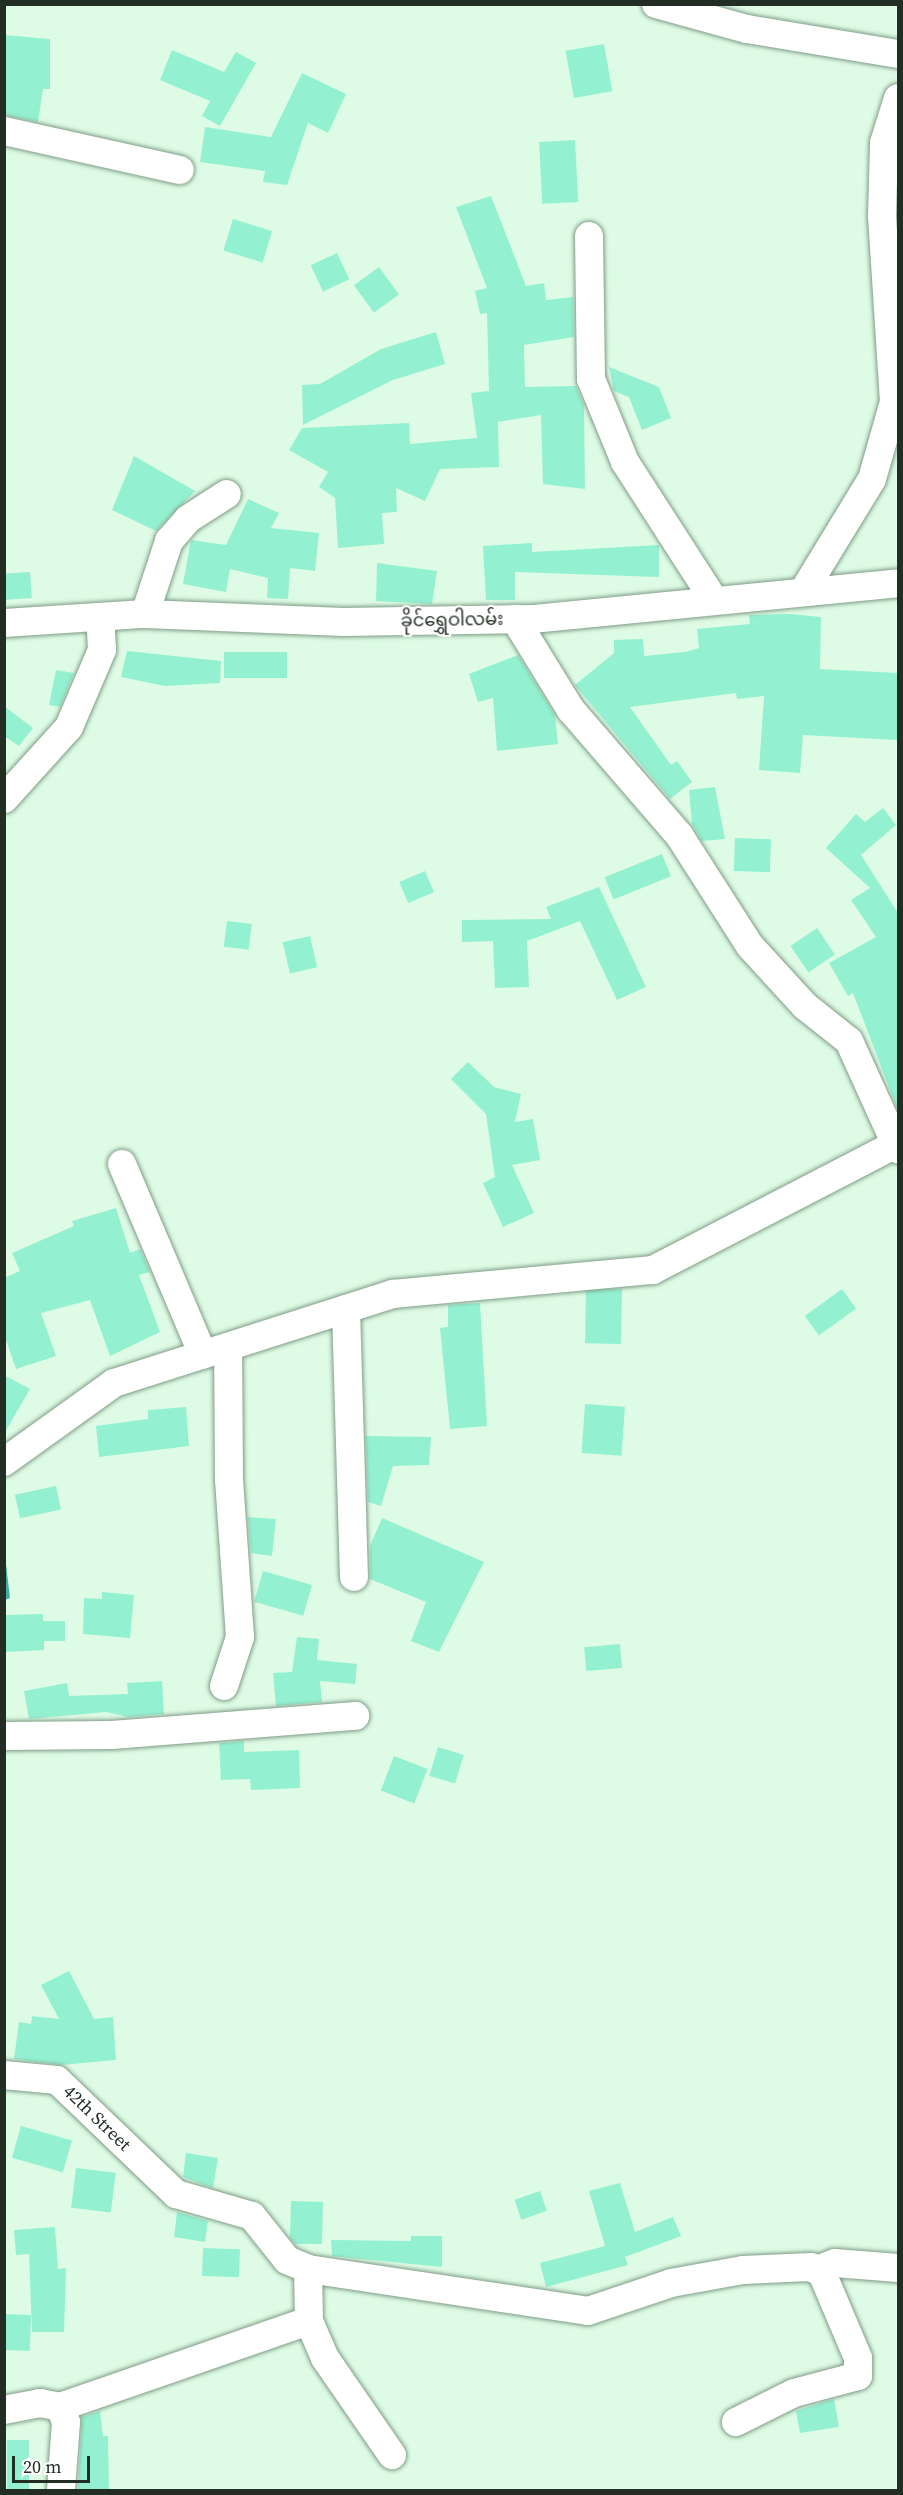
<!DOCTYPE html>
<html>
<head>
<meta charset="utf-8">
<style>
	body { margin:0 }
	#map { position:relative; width:903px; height:2495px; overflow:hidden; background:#defce5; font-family:"Source Serif 4","Noto Sans Myanmar",serif }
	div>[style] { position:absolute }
	.water>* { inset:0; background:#3eaea7 }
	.building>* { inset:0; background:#93f1d2; transform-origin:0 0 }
	.roads { filter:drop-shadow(0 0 2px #809c87) drop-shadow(0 0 2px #809c87) }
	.minor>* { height:28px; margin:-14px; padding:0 14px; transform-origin:14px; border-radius:14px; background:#fff }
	span { translate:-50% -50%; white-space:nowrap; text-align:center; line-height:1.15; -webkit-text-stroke:4.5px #fff; paint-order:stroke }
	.street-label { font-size:18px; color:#222d24 }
	.frame { position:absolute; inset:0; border:6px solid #222d24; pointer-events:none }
	.scale { position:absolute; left:12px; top:2456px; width:78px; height:27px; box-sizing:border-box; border:3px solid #222d24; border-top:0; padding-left:8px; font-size:18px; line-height:21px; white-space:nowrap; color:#222d24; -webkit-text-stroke:4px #fff; paint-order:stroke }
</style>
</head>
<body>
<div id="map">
	<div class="water">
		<i style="clip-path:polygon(5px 1556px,10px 1598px,5px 1600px)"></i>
	</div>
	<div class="building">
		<i style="clip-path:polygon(4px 35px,50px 39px,50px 89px,43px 89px,38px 122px,4px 115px)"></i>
		<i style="left:604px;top:44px;width:48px;height:39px;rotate:80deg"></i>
		<i style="clip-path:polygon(172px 50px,224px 72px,236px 52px,256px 63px,220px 126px,202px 116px,210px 101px,160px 80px)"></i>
		<i style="clip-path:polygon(302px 73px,346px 94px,328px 133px,308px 123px,287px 185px,263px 182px,265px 171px,200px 162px,205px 127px,271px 137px)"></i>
		<i style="left:575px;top:140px;width:62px;height:36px;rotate:87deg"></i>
		<i style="clip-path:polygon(491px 196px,526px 286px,544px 283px,546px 300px,573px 297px,574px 337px,524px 345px,525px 387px,576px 386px,584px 405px,585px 489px,543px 484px,541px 415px,498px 422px,499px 467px,440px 469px,425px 501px,396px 488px,397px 512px,382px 513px,384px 544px,338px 548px,335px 498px,319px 487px,328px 472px,289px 450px,302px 428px,409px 423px,410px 444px,477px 438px,471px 393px,489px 391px,487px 313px,480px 314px,475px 291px,487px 288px,456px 207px)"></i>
		<i style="left:233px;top:219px;width:41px;height:33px;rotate:17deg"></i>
		<i style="left:337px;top:253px;width:29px;height:29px;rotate:65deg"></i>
		<i style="left:379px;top:267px;width:34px;height:31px;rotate:54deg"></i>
		<i style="clip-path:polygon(436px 332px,445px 364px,393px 380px,303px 425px,302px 385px,320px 384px,381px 349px)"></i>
		<i style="clip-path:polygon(609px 367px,659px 387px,671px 418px,642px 430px,629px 397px,614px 391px)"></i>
		<i style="clip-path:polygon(134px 456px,195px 491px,156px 531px,112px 510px)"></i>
		<i style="clip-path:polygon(248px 499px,279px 513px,271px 528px,319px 533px,315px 571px,290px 568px,288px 599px,267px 598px,268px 578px,230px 569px,226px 592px,183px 584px,191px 540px,226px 545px)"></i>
		<i style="clip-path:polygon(532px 543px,532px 552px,659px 545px,659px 577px,515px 572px,515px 600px,486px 600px,483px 546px)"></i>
		<i style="clip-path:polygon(377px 563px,437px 571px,432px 604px,376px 601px)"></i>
		<i style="left:30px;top:572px;width:26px;height:26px;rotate:86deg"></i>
		<i style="clip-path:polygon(791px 614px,821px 617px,820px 669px,898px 673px,897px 740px,803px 735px,800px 773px,759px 770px,764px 696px,737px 699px,736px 693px,630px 707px,671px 765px,677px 761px,692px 782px,670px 799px,575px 685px,614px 653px,614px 640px,643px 639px,644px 656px,685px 652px,699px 648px,697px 629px,750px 624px,749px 615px)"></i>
		<i style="clip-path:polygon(127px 651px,221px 661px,220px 683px,165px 686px,121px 677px)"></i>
		<i style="left:224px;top:652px;width:63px;height:26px"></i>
		<i style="clip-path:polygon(518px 655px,555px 715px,558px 744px,497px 751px,493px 698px,478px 702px,469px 674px)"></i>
		<i style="clip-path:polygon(56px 670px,74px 673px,60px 707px,49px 705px)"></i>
		<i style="clip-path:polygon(4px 706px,33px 728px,19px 746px,4px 736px)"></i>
		<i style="clip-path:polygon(715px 787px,725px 839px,702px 841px,692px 824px,689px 790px)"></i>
		<i style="clip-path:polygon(883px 808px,896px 825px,861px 855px,898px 913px,897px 1108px,853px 993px,848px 996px,829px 963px,876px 937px,851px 900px,870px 888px,826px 848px,856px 814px,865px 822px)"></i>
		<i style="left:735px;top:838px;width:36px;height:33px;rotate:2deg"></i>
		<i style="left:662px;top:854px;width:24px;height:62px;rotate:68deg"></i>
		<i style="left:425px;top:871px;width:23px;height:28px;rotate:67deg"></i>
		<i style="clip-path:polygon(599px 887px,646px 987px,617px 1000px,580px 921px,527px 941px,529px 987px,495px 988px,493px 941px,462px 942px,462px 920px,551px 919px,546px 907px)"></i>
		<i style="left:227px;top:921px;width:25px;height:26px;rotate:7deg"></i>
		<i style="left:817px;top:928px;width:32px;height:32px;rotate:56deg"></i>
		<i style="left:310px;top:936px;width:32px;height:28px;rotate:77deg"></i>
		<i style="clip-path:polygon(468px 1062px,494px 1087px,521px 1094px,515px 1122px,533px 1119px,540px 1160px,512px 1165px,534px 1213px,503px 1227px,483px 1183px,495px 1177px,486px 1114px,451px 1079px)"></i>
		<i style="clip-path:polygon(116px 1208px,130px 1253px,140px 1249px,150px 1272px,139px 1275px,160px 1332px,110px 1356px,90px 1300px,41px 1313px,56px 1356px,16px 1369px,4px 1334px,4px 1278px,20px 1271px,12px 1253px,74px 1226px,72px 1221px)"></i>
		<i style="left:622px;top:1289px;width:55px;height:36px;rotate:91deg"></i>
		<i style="left:842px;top:1289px;width:24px;height:46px;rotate:54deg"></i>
		<i style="clip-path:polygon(480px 1303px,487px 1426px,450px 1429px,440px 1328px,448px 1327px,448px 1305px)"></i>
		<i style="clip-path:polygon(4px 1375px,30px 1389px,4px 1434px)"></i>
		<i style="left:585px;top:1404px;width:40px;height:49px;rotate:4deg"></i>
		<i style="clip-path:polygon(186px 1407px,189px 1446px,99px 1457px,96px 1426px,148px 1419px,148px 1410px)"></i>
		<i style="clip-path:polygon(366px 1436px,431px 1437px,429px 1465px,393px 1466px,381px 1506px,368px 1502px)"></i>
		<i style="left:56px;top:1486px;width:24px;height:42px;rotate:78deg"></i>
		<i style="clip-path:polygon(248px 1517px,276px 1519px,272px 1556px,251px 1553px)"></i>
		<i style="clip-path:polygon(382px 1518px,484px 1562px,439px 1652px,411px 1641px,426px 1602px,370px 1579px,370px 1546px)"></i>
		<i style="left:263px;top:1571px;width:51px;height:32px;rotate:16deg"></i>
		<i style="clip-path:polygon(102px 1592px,134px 1595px,130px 1638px,83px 1634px,84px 1598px,102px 1599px)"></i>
		<i style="clip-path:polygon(43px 1614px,43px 1621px,65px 1621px,65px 1641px,44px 1641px,44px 1650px,4px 1652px,4px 1615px)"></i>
		<i style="clip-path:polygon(297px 1637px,319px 1639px,317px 1660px,357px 1664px,355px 1684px,320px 1681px,322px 1702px,276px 1706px,273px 1673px,292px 1672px)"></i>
		<i style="left:620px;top:1644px;width:24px;height:36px;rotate:85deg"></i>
		<i style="clip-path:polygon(162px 1681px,164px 1714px,129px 1717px,106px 1712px,29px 1719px,24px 1691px,67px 1683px,69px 1696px,128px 1694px,127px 1683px)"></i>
		<i style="clip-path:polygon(244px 1741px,244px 1752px,299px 1750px,300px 1788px,251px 1790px,250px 1779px,221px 1780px,219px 1743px)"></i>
		<i style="left:438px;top:1747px;width:27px;height:30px;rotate:17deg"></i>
		<i style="left:394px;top:1756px;width:36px;height:37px;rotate:21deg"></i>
		<i style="clip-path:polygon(69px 1971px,94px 2019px,113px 2017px,116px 2060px,61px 2065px,14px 2059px,19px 2022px,31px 2024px,32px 2016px,59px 2019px,41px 1985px)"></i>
		<i style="left:21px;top:2126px;width:53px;height:33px;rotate:16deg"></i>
		<i style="clip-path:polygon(186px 2153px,218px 2158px,213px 2188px,183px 2177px)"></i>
		<i style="left:76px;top:2168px;width:40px;height:40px;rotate:7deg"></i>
		<i style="clip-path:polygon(620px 2183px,635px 2232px,673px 2217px,681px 2236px,625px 2257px,628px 2265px,546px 2287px,540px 2263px,605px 2246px,589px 2191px)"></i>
		<i style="left:540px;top:2191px;width:21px;height:27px;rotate:71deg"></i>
		<i style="clip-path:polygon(291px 2201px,323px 2202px,322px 2244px,295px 2244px,290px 2238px)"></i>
		<i style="clip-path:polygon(177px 2212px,208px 2221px,205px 2242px,174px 2237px)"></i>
		<i style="clip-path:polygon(55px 2227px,58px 2269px,66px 2268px,64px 2332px,32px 2332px,29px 2254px,16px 2255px,14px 2230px)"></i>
		<i style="clip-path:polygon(411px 2236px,442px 2236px,442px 2267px,332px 2256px,331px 2240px,411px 2241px)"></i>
		<i style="left:203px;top:2248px;width:37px;height:28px;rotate:2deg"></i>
		<i style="left:31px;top:2315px;width:36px;height:27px;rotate:92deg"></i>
		<i style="clip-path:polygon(834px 2399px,839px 2427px,800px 2433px,796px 2411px)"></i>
		<i style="clip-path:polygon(100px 2411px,103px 2436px,108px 2436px,109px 2490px,78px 2490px,82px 2417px)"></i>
		<i style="left:7px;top:2440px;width:22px;height:50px"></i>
	</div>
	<div class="roads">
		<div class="minor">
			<i style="left:656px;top:4px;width:94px;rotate:15.4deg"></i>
			<i style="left:747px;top:29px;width:153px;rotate:9.4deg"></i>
			<i style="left:4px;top:131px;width:180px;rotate:12.5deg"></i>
			<i style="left:589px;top:236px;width:143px;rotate:89.2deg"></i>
			<i style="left:591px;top:379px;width:90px;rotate:67.7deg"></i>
			<i style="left:625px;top:462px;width:161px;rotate:57.2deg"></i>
			<i style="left:803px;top:592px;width:132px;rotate:-58.6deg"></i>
			<i style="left:872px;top:479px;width:80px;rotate:-74.1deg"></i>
			<i style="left:894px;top:402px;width:186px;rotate:-93.7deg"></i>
			<i style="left:882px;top:216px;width:73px;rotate:-88.4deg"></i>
			<i style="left:884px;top:143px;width:47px;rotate:-72.7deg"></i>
			<i style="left:145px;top:614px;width:77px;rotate:-71.8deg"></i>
			<i style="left:169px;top:541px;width:29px;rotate:-49deg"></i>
			<i style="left:188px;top:519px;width:46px;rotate:-32.7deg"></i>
			<i style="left:515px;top:619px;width:107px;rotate:58.4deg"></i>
			<i style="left:571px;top:710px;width:165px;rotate:49.2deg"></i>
			<i style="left:679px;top:835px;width:132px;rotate:57.4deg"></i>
			<i style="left:750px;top:946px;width:81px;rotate:47.5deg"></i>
			<i style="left:805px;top:1006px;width:56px;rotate:38.5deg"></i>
			<i style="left:849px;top:1041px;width:119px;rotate:65.6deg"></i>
			<i style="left:4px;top:623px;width:141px;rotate:-3.7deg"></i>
			<i style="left:145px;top:614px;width:198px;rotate:2.3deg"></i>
			<i style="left:343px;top:622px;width:190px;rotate:-0.9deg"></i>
			<i style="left:533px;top:619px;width:367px;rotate:-5.6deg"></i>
			<i style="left:4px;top:799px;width:97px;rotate:-47.9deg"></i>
			<i style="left:69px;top:727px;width:84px;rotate:-66.8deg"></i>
			<i style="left:102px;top:650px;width:33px;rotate:-93deg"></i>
			<i style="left:122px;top:1164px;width:207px;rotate:67deg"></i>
			<i style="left:346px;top:1309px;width:268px;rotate:88.3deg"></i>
			<i style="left:4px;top:1462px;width:135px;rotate:-35.7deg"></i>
			<i style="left:114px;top:1383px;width:293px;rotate:-17.7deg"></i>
			<i style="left:393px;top:1294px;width:261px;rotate:-5.3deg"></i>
			<i style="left:653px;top:1270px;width:271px;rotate:-27.4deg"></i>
			<i style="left:224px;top:1686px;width:52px;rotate:-71.9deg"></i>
			<i style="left:240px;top:1637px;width:157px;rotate:-94deg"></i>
			<i style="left:229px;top:1480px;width:133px;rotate:-90.4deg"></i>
			<i style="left:4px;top:1736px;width:108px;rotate:-0.5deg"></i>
			<i style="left:112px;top:1735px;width:244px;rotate:-4.5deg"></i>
			<i style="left:4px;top:2075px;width:53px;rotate:5.4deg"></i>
			<i style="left:57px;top:2080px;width:165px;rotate:43.8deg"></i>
			<i style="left:176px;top:2194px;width:79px;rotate:16.1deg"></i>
			<i style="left:252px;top:2216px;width:56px;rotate:51.5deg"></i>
			<i style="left:287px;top:2260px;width:23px;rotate:23deg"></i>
			<i style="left:308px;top:2269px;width:283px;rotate:8.5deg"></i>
			<i style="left:588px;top:2311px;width:88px;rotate:-18.6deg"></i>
			<i style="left:671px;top:2283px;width:73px;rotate:-10.2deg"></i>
			<i style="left:743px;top:2270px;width:68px;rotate:-2.5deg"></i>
			<i style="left:811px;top:2267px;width:13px;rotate:29deg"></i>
			<i style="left:822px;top:2273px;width:92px;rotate:67deg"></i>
			<i style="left:858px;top:2358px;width:18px;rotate:90deg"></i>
			<i style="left:858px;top:2376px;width:66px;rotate:165.1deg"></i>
			<i style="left:794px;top:2393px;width:65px;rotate:153.4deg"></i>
			<i style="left:308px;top:2269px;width:52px;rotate:88.9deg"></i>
			<i style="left:309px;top:2321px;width:40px;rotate:66.6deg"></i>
			<i style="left:325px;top:2358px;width:118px;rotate:55.4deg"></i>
			<i style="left:817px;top:2270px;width:19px;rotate:-21deg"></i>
			<i style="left:835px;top:2263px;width:63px;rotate:4.5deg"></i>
			<i style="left:60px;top:2407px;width:263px;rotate:-19.1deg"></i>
			<i style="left:4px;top:2410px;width:37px;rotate:-11deg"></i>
			<i style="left:40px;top:2403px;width:20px;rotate:11deg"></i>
			<i style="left:60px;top:2407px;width:16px;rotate:68deg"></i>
			<i style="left:66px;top:2422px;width:68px;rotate:94.2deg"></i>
		</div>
	</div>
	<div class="street-label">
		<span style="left:452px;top:620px;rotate:-1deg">ခိုင်ရွှေဝါလမ်း</span>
		<span style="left:97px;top:2118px;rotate:44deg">42th Street</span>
	</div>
	<div class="frame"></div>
	<div class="scale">20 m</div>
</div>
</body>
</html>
